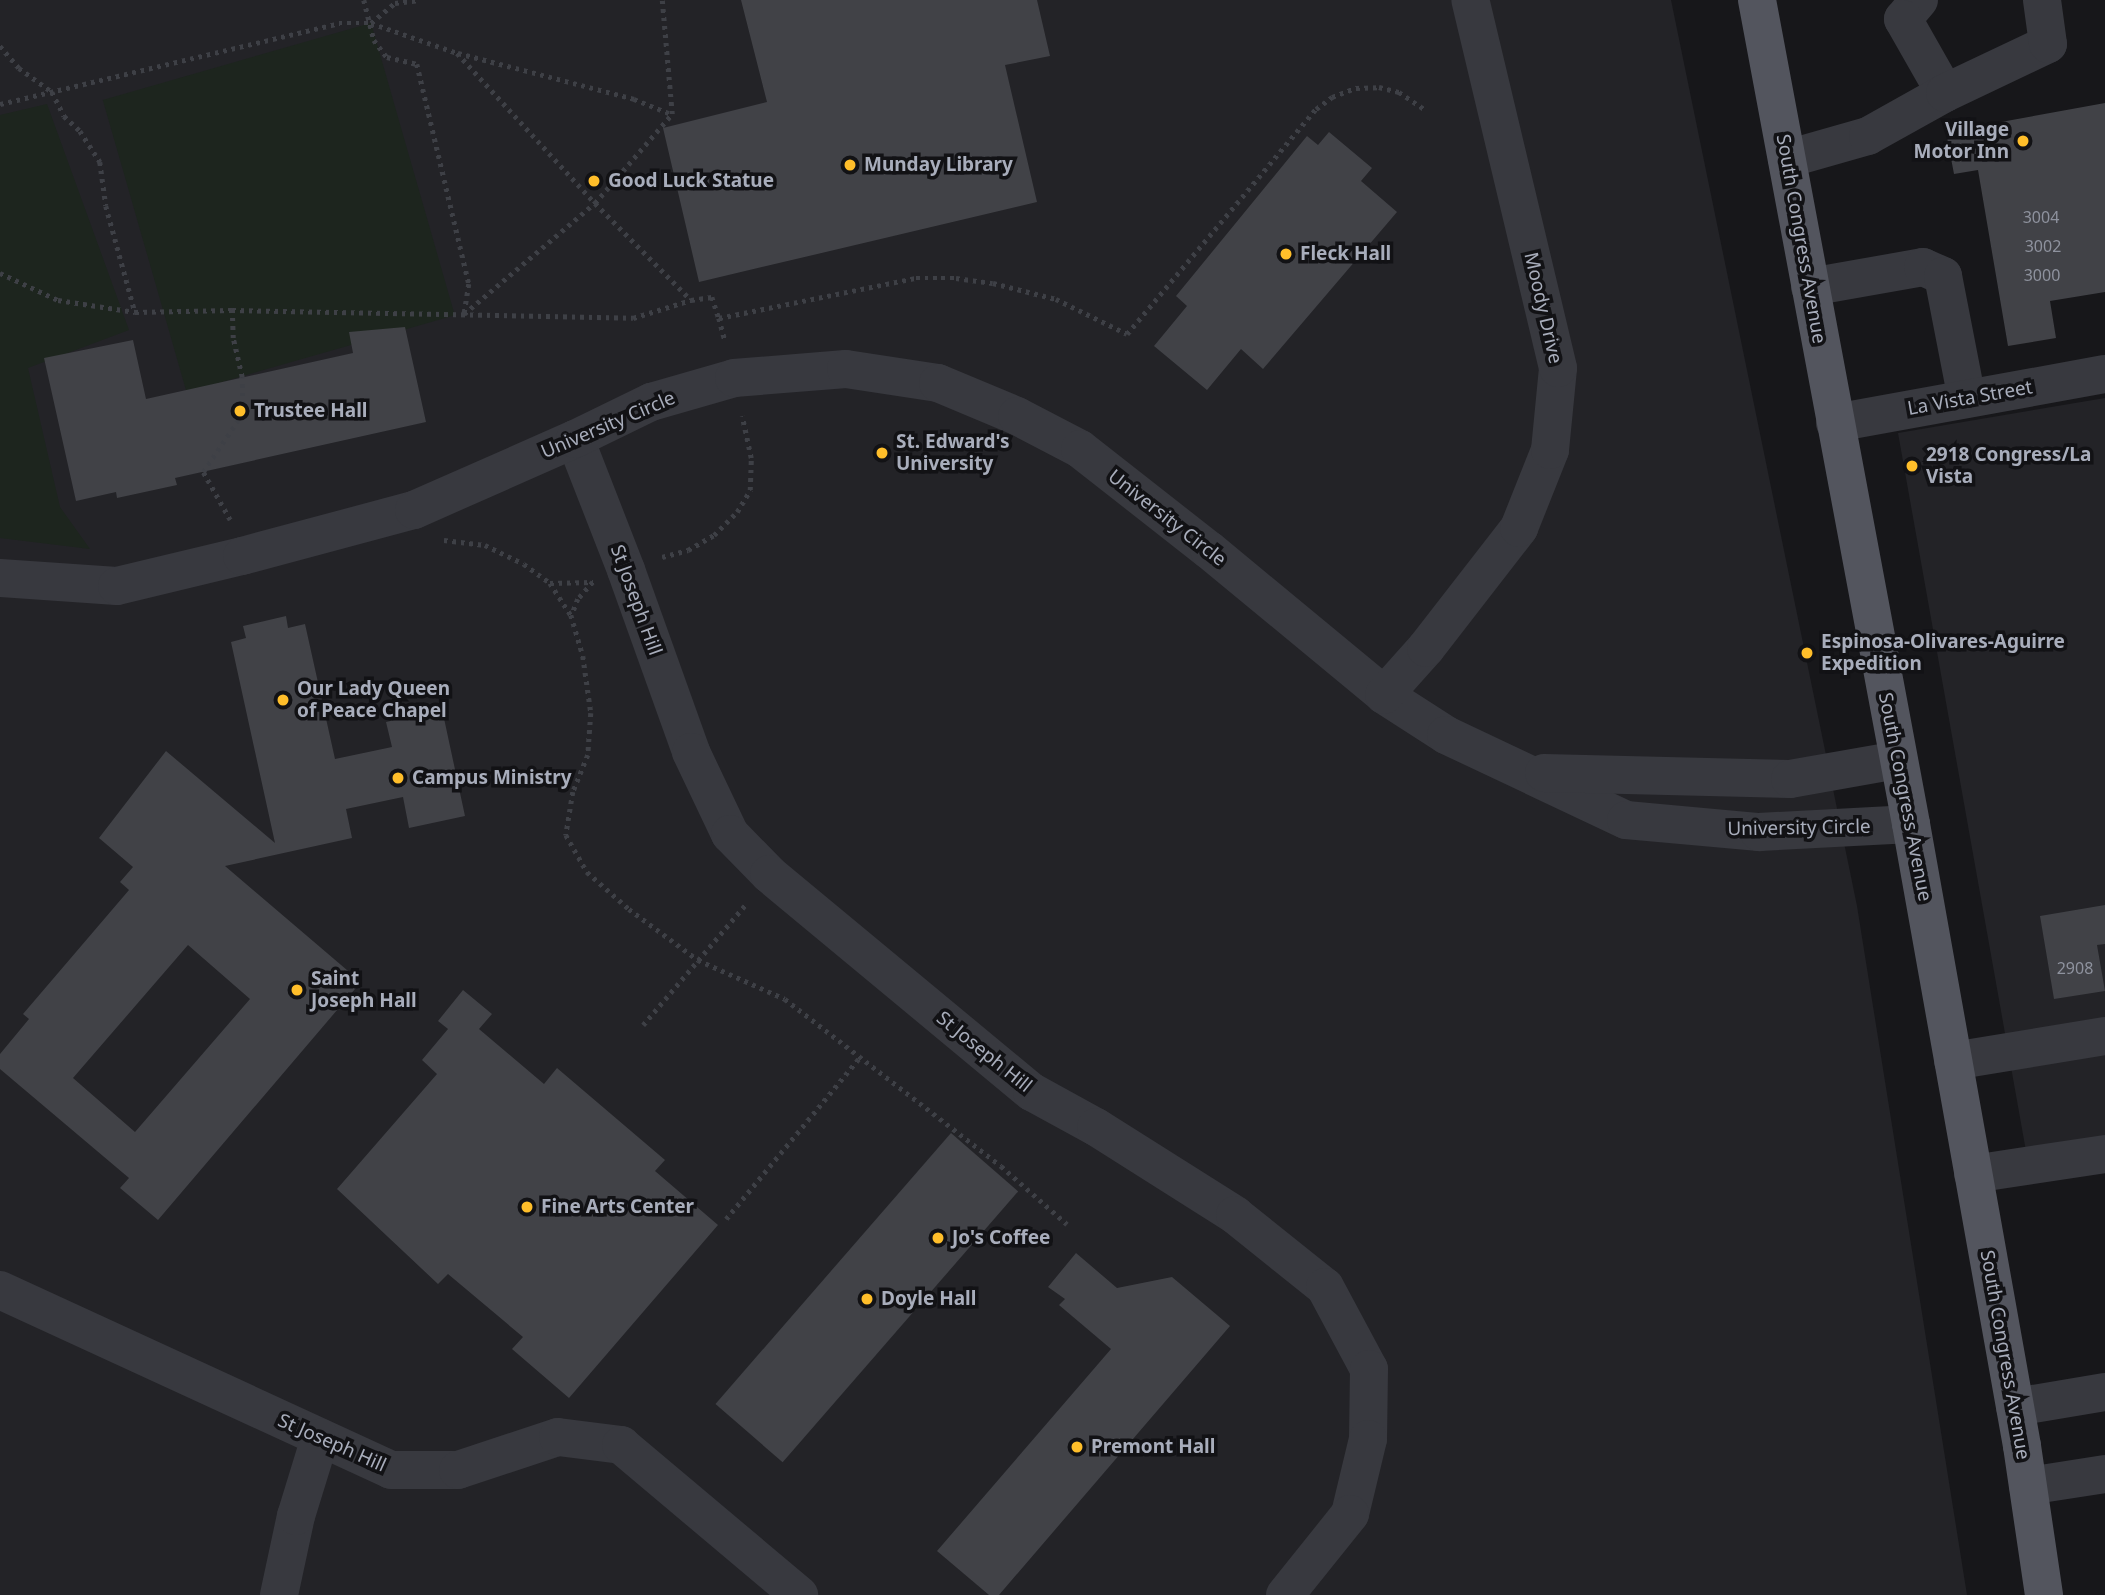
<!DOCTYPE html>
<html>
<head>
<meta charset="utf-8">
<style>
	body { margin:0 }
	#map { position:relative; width:2105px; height:1595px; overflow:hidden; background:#17171a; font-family:"Noto Sans",sans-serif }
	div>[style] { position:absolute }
	.built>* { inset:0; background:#232327 }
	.green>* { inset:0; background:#1d251e; transform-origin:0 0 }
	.building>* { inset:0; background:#414247; transform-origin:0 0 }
	.path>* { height:4.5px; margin-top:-2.25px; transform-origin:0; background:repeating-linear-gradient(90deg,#3e4046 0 3.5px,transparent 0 8.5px) }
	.minor>* { height:38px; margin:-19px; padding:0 19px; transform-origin:19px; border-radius:19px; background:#38393f }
	.major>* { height:38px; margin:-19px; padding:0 19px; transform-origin:19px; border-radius:19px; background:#53555e }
	.dots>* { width:19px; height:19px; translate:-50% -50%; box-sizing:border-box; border:4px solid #121215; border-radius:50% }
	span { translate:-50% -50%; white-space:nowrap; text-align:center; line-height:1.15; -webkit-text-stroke:7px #121215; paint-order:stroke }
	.number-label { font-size:16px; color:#8e929e }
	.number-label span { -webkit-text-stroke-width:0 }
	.poi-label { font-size:19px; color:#a8adbb; font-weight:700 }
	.right { translate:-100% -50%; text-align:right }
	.left { translate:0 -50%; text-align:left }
	.street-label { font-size:19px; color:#a8adbb }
</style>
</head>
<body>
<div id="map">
	<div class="built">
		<i style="clip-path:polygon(0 0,1671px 0,1857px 906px,1967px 1595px,0 1595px)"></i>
		<i style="clip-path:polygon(2105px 398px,2105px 1154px,2029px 1168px,1898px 433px)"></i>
	</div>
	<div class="green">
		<i style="left:371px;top:23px;width:304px;height:279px;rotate:74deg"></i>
		<i style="clip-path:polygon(47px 104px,129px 330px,28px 368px,60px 507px,90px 549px,0 538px,0 115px)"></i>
	</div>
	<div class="building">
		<i style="clip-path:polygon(741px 0,1037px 0,1050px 56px,1005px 65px,1037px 202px,699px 282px,663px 128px,767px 102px)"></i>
		<i style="clip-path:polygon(2105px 103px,2105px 292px,2050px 301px,2056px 338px,2008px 346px,1978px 170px,1954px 174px,1946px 132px)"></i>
		<i style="clip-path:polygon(1329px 132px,1372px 168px,1361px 181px,1397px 212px,1263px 369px,1241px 349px,1207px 390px,1154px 346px,1187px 306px,1176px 296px,1307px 136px,1318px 145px)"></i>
		<i style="clip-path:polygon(405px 327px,426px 422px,175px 478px,177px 485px,117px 498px,116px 492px,76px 501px,44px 358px,133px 340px,146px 399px,353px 353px,349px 332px)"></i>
		<i style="clip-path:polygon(evenodd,286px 616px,288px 628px,305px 624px,335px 759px,392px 747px,386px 722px,442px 709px,465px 816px,409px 828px,403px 797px,346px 809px,352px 838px,225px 866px,361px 982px,158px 1220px,120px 1188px,129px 1178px,0 1069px,0 1054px,29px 1019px,23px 1014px,129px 890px,120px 882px,133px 867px,99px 838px,166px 751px,275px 843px,231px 642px,246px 638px,243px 626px,286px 616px,188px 945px,250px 999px,135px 1132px,73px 1078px,188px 945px)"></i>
		<i style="clip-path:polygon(2105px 905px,2105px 944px,2097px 945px,2105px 991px,2054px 999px,2040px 916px)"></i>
		<i style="clip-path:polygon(463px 990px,492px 1014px,479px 1029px,544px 1084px,557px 1068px,665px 1160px,655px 1171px,718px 1225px,569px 1398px,512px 1349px,523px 1337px,448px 1274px,438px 1284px,337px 1189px,437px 1074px,422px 1060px,448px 1029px,438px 1021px)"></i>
		<i style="left:951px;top:1133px;width:89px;height:359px;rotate:41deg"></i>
		<i style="clip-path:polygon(1076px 1253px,1117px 1288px,1172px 1277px,1230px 1326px,999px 1595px,989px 1595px,937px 1551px,1111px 1349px,1059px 1305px,1065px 1299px,1048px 1287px)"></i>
	</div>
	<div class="path">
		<i style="left:364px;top:0;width:41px;rotate:76deg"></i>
		<i style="left:374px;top:40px;width:21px;rotate:53deg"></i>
		<i style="left:387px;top:57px;width:31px;rotate:13deg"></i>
		<i style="left:417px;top:64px;width:226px;rotate:76.7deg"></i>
		<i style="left:469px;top:284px;width:30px;rotate:99deg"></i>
		<i style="left:371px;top:23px;width:91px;rotate:19.2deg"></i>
		<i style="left:457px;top:53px;width:204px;rotate:47.4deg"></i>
		<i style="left:595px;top:203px;width:136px;rotate:45.3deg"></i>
		<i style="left:691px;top:300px;width:21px;rotate:-8deg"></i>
		<i style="left:712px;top:297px;width:22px;rotate:72deg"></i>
		<i style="left:719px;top:318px;width:201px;rotate:-11.5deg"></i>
		<i style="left:916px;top:278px;width:40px"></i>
		<i style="left:956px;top:278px;width:37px;rotate:8deg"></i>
		<i style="left:993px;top:283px;width:65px;rotate:14.3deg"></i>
		<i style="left:1056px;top:299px;width:79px;rotate:26.2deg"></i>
		<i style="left:1127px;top:334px;width:294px;rotate:-50deg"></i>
		<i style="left:1316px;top:109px;width:20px;rotate:-37deg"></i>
		<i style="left:1332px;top:97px;width:26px;rotate:-21deg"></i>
		<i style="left:1356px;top:88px;width:23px;rotate:-2deg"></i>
		<i style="left:1379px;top:87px;width:21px;rotate:14deg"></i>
		<i style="left:1399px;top:92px;width:30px;rotate:34deg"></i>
		<i style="left:0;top:46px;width:29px;rotate:49deg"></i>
		<i style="left:19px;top:68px;width:41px;rotate:36deg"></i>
		<i style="left:52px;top:92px;width:27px;rotate:63deg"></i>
		<i style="left:64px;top:116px;width:22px;rotate:43deg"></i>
		<i style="left:80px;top:131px;width:37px;rotate:57deg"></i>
		<i style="left:100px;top:162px;width:44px;rotate:82.2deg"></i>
		<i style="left:106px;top:206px;width:110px;rotate:74.7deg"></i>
		<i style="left:458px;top:53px;width:182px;rotate:14.6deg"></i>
		<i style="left:634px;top:99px;width:40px;rotate:22deg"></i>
		<i style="left:0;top:104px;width:349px;rotate:-13.4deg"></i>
		<i style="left:339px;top:23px;width:32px"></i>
		<i style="left:371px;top:23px;width:31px;rotate:-40deg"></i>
		<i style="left:395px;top:3px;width:25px;rotate:-7deg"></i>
		<i style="left:0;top:273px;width:64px;rotate:25deg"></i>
		<i style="left:58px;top:300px;width:78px;rotate:8.9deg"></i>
		<i style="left:135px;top:312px;width:97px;rotate:-1.2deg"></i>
		<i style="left:232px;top:310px;width:401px;rotate:1.1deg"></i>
		<i style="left:633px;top:318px;width:61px;rotate:-17.2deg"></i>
		<i style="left:464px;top:314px;width:172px;rotate:-40.3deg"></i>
		<i style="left:595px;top:203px;width:118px;rotate:-49.1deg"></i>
		<i style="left:672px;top:114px;width:114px;rotate:-95deg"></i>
		<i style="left:719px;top:318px;width:23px;rotate:75deg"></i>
		<i style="left:230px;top:520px;width:55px;rotate:-119.4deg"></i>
		<i style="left:203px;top:472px;width:71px;rotate:-55.9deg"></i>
		<i style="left:243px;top:413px;width:36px;rotate:-92deg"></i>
		<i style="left:242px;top:377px;width:40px;rotate:-103deg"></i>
		<i style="left:233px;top:338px;width:28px;rotate:-92deg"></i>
		<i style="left:444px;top:540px;width:41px;rotate:7deg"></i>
		<i style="left:485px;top:545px;width:43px;rotate:26deg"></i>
		<i style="left:524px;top:564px;width:32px;rotate:36deg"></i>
		<i style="left:550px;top:583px;width:38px;rotate:57deg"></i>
		<i style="left:571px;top:615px;width:43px;rotate:73.7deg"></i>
		<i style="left:583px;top:656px;width:58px;rotate:82deg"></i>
		<i style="left:591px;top:713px;width:42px;rotate:94.1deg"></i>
		<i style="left:588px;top:755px;width:40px;rotate:112deg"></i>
		<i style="left:573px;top:792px;width:44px;rotate:99.2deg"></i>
		<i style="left:566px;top:835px;width:43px;rotate:60.4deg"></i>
		<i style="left:587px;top:872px;width:56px;rotate:41.4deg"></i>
		<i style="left:629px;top:909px;width:86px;rotate:36.5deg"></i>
		<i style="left:698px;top:960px;width:95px;rotate:24.1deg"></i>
		<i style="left:785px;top:999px;width:273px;rotate:37.7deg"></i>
		<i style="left:1001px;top:1166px;width:88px;rotate:41.3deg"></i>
		<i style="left:662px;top:557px;width:27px;rotate:-15deg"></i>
		<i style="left:688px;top:550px;width:30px;rotate:-30deg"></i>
		<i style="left:714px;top:535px;width:33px;rotate:-45deg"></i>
		<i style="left:737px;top:512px;width:26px;rotate:-59deg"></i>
		<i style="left:750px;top:490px;width:32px;rotate:-88deg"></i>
		<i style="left:751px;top:458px;width:43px;rotate:-102.1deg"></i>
		<i style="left:550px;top:583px;width:43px;rotate:-1.3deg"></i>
		<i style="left:593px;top:582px;width:23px;rotate:131deg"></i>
		<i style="left:578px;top:599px;width:17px;rotate:111deg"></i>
		<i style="left:643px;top:1025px;width:159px;rotate:-49.6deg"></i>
		<i style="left:726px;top:1219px;width:212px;rotate:-50.4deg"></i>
	</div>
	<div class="minor">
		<i style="left:1919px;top:0;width:25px;rotate:130deg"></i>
		<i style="left:1903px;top:19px;width:85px;rotate:60.4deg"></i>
		<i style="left:1787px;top:159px;width:84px;rotate:-15.9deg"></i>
		<i style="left:1868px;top:136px;width:88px;rotate:-29.2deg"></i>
		<i style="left:1945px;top:93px;width:114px;rotate:-25.4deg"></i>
		<i style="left:2048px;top:44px;width:44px;rotate:-97.8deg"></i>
		<i style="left:1810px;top:287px;width:115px;rotate:-10deg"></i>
		<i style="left:1923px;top:267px;width:22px;rotate:24deg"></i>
		<i style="left:1943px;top:276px;width:125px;rotate:79deg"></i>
		<i style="left:1835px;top:423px;width:274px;rotate:-10.3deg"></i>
		<i style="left:575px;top:439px;width:141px;rotate:68.7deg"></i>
		<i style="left:626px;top:570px;width:193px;rotate:70.3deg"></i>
		<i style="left:691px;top:752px;width:91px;rotate:64.6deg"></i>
		<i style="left:730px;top:834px;width:56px;rotate:45.7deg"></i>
		<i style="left:769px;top:874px;width:342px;rotate:39.7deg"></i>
		<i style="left:1032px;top:1092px;width:73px;rotate:28.7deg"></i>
		<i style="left:1096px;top:1127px;width:165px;rotate:32.3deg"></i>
		<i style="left:1235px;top:1215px;width:115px;rotate:38.7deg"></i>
		<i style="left:1325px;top:1287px;width:93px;rotate:61.8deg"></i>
		<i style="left:1369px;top:1369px;width:70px;rotate:90.8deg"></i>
		<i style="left:1368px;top:1439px;width:77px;rotate:103.5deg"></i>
		<i style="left:1350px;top:1514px;width:104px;rotate:128.7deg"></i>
		<i style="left:0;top:578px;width:117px;rotate:3.9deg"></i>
		<i style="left:117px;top:586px;width:129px;rotate:-13.5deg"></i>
		<i style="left:242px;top:556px;width:178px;rotate:-15deg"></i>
		<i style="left:414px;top:510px;width:176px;rotate:-23.8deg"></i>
		<i style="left:575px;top:439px;width:85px;rotate:-26deg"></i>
		<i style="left:651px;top:402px;width:86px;rotate:-16.1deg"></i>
		<i style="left:734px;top:378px;width:112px;rotate:-4.6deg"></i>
		<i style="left:846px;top:369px;width:93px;rotate:8.7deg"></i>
		<i style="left:938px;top:383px;width:86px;rotate:22.7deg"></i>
		<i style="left:1017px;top:416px;width:71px;rotate:27.6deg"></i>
		<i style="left:1080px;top:449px;width:164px;rotate:38.1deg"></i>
		<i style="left:1209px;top:550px;width:227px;rotate:39.6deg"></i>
		<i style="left:1384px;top:695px;width:74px;rotate:32.8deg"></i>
		<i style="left:1446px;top:735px;width:199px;rotate:25.3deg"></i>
		<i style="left:1626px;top:820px;width:134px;rotate:5.2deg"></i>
		<i style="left:1759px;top:832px;width:152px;rotate:-3deg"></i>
		<i style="left:1384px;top:695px;width:63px;rotate:-48.2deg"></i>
		<i style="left:1426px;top:648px;width:152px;rotate:-52.2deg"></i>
		<i style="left:1519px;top:528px;width:84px;rotate:-68.3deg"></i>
		<i style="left:1550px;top:450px;width:82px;rotate:-84.4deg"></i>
		<i style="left:1558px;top:368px;width:378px;rotate:-103.4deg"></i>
		<i style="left:1544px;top:773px;width:246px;rotate:1.4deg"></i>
		<i style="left:1790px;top:779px;width:110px;rotate:-10deg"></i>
		<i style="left:1953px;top:1061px;width:154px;rotate:-9.3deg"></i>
		<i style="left:1973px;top:1174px;width:134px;rotate:-8.6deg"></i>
		<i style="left:0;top:1290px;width:430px;rotate:24.7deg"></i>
		<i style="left:391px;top:1470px;width:67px"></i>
		<i style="left:458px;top:1470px;width:105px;rotate:-18.3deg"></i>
		<i style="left:558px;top:1437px;width:64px;rotate:7.2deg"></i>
		<i style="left:621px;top:1445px;width:233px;rotate:40.1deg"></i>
		<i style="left:2015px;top:1407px;width:91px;rotate:-9.5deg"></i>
		<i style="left:2028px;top:1486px;width:78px;rotate:-8.9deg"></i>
		<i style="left:279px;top:1595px;width:81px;rotate:-77.9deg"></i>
		<i style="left:296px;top:1516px;width:82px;rotate:-72.9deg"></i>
	</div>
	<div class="major">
		<i style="left:1757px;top:0;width:838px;rotate:79.41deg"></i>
		<i style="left:1911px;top:824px;width:632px;rotate:79.88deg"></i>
		<i style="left:2022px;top:1446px;width:151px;rotate:81.6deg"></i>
	</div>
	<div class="dots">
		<i style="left:2023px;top:141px;background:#ffbe2a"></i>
		<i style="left:850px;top:165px;background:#ffbe2a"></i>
		<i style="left:594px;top:181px;background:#ffbe2a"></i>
		<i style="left:1286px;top:254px;background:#ffbe2a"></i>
		<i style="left:240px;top:411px;background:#ffbe2a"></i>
		<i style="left:882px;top:453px;background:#ffbe2a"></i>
		<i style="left:1912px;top:466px;background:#ffbe2a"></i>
		<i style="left:1807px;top:653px;background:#ffbe2a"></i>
		<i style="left:283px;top:700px;background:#ffbe2a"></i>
		<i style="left:398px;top:778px;background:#ffbe2a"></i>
		<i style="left:297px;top:990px;background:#ffbe2a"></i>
		<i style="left:527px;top:1207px;background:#ffbe2a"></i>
		<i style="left:938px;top:1238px;background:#ffbe2a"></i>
		<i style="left:867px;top:1299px;background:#ffbe2a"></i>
		<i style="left:1077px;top:1447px;background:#ffbe2a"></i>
	</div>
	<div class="number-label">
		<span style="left:2041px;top:217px">3004</span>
		<span style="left:2043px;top:246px">3002</span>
		<span style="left:2042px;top:275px">3000</span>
		<span style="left:2075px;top:968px">2908</span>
	</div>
	<div class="poi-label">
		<span class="right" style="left:2009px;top:141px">Village<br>Motor Inn</span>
		<span class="left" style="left:864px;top:165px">Munday Library</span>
		<span class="left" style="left:608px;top:181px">Good Luck Statue</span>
		<span class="left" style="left:1300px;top:254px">Fleck Hall</span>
		<span class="left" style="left:254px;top:411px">Trustee Hall</span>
		<span class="left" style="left:896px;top:453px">St. Edward's<br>University</span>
		<span class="left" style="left:1926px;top:466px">2918 Congress/La<br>Vista</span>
		<span class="left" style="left:1821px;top:653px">Espinosa-Olivares-Aguirre<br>Expedition</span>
		<span class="left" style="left:297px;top:700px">Our Lady Queen<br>of Peace Chapel</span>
		<span class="left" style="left:412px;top:778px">Campus Ministry</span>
		<span class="left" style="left:311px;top:990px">Saint<br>Joseph Hall</span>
		<span class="left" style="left:541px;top:1207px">Fine Arts Center</span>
		<span class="left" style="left:952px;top:1238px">Jo's Coffee</span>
		<span class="left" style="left:881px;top:1299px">Doyle Hall</span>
		<span class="left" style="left:1091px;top:1447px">Premont Hall</span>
	</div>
	<div class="street-label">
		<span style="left:1801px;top:239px;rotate:80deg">South Congress Avenue</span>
		<span style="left:1543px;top:308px;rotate:77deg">Moody Drive</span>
		<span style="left:1970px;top:398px;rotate:-10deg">La Vista Street</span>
		<span style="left:608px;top:425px;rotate:-23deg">University Circle</span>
		<span style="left:1167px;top:518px;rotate:38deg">University Circle</span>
		<span style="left:636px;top:600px;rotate:70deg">St Joseph Hill</span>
		<span style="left:1905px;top:797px;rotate:79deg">South Congress Avenue</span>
		<span style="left:1799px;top:828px;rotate:-1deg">University Circle</span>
		<span style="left:984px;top:1052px;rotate:39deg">St Joseph Hill</span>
		<span style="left:2005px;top:1355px;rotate:80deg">South Congress Avenue</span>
		<span style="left:332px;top:1443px;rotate:24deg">St Joseph Hill</span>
	</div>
</div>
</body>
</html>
